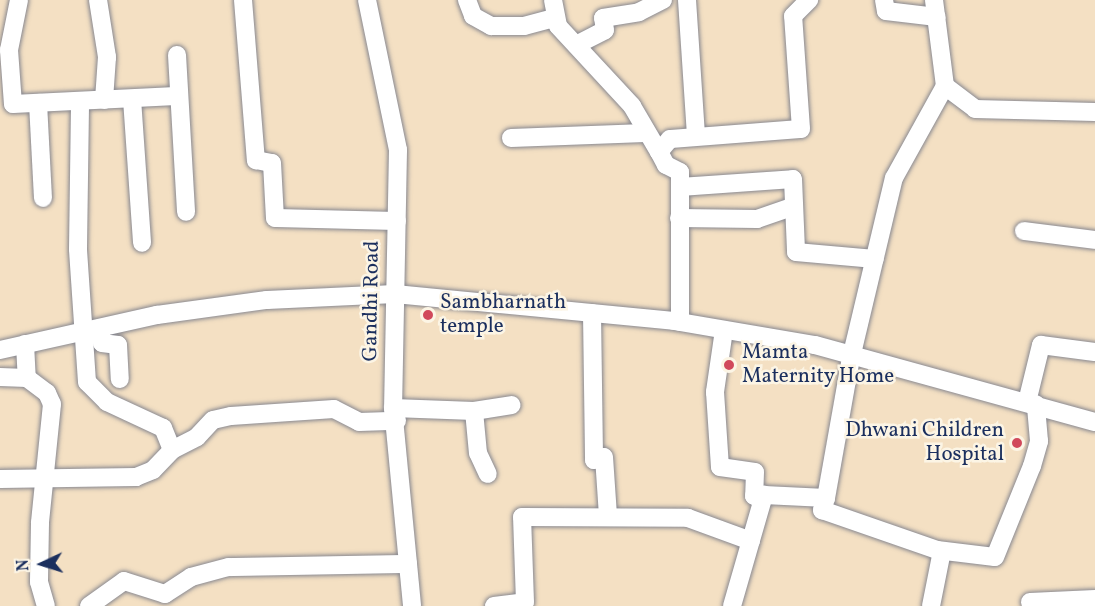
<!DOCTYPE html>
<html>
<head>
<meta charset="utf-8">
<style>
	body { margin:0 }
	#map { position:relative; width:1095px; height:606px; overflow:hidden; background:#f4e0c3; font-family:Vollkorn,serif }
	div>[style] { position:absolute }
	.roads { filter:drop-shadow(0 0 2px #888890) drop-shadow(0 0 2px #888890) }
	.minor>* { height:18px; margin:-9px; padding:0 9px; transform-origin:9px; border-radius:9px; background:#fff }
	.dots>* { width:16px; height:16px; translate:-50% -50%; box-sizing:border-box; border:3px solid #fcf5e5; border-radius:50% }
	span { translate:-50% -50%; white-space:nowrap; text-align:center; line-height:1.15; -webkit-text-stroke:5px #fcf5e5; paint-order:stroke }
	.street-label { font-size:21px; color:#1b2f5e }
	.poi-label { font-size:21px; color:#1b2f5e }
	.left { translate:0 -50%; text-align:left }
	.right { translate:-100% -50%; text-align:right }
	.north { position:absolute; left:12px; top:534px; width:60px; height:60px; -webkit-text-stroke:4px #fcf5e5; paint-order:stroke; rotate:266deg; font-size:16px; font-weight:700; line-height:24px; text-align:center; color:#1b2f5e }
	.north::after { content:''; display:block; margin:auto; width:21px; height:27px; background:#1b2f5e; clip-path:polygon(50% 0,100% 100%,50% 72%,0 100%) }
</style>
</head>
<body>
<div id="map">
	<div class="roads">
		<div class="minor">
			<i style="left:19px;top:0;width:51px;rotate:101.3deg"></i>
			<i style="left:9px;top:50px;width:54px;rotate:85.8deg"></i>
			<i style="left:13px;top:104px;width:163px;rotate:-2.8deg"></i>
			<i style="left:98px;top:0;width:58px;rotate:81deg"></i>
			<i style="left:107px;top:57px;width:43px;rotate:94deg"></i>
			<i style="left:243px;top:0;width:161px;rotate:85.4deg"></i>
			<i style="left:256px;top:160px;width:16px;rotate:11deg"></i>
			<i style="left:272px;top:163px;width:55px;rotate:86.9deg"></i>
			<i style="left:275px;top:218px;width:122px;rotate:1.4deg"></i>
			<i style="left:367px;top:0;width:153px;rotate:78.3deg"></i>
			<i style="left:398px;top:150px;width:258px;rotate:91.1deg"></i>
			<i style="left:393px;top:408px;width:199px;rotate:84.5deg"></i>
			<i style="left:467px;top:0;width:17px;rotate:69deg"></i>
			<i style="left:473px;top:16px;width:21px;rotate:29deg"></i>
			<i style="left:491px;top:26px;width:33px"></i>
			<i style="left:524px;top:26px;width:31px;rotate:-15deg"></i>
			<i style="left:553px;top:0;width:26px;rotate:79deg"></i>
			<i style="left:558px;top:26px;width:109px;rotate:47.2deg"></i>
			<i style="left:632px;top:106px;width:53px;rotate:59.6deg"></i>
			<i style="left:687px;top:0;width:136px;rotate:86.2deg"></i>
			<i style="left:884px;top:0;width:11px;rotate:80deg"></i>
			<i style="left:886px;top:11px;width:51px;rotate:6.7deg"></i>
			<i style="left:578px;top:44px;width:30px;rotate:-27deg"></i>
			<i style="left:605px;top:30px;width:12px;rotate:-99deg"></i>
			<i style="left:603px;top:18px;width:36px;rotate:-9deg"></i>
			<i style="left:639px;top:12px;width:27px;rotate:-27deg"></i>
			<i style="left:177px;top:55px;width:157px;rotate:86.7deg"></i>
			<i style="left:945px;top:86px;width:38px;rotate:37deg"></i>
			<i style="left:975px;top:109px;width:120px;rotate:1.4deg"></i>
			<i style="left:132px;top:99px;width:144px;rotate:86deg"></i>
			<i style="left:38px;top:103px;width:95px;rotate:87deg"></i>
			<i style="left:511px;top:138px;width:134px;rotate:-2.1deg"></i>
			<i style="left:680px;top:187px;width:113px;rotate:-4deg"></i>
			<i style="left:793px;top:179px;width:73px;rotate:87.6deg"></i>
			<i style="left:796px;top:252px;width:79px;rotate:5.1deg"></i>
			<i style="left:679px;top:218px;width:78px;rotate:0.7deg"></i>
			<i style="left:757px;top:219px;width:39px;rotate:-19deg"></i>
			<i style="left:1024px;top:231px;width:72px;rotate:7.2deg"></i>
			<i style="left:592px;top:313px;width:147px;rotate:89.2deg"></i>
			<i style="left:594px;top:460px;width:10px;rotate:-17deg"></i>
			<i style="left:604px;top:457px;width:58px;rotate:86.1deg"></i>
			<i style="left:680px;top:322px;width:150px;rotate:-90deg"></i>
			<i style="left:680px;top:172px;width:16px;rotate:-153deg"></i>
			<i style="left:666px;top:165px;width:15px;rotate:-118deg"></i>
			<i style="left:659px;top:152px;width:17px;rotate:-50deg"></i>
			<i style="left:670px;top:139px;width:131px;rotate:-4.4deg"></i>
			<i style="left:801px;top:129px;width:113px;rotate:-94deg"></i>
			<i style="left:793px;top:16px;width:23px;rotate:-45deg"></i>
			<i style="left:100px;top:328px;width:15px;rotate:82deg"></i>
			<i style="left:102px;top:343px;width:16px;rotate:7deg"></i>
			<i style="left:118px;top:345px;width:34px;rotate:87deg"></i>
			<i style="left:724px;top:330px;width:63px;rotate:98.3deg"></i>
			<i style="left:715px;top:392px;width:75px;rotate:86.2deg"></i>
			<i style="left:720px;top:467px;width:35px;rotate:8deg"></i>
			<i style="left:755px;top:472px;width:24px;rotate:92deg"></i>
			<i style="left:754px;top:496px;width:9px;rotate:13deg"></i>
			<i style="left:25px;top:344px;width:34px;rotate:87deg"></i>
			<i style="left:27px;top:378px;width:25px;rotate:37deg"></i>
			<i style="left:47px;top:393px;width:12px;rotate:66deg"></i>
			<i style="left:52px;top:404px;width:120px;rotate:95.8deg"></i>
			<i style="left:40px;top:523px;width:59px;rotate:91deg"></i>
			<i style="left:39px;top:582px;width:25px;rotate:74deg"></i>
			<i style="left:0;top:350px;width:161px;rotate:-12.6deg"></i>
			<i style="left:157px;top:315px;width:111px;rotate:-7.8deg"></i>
			<i style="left:267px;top:300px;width:128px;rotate:-2.7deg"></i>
			<i style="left:395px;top:294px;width:280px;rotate:5.5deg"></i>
			<i style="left:674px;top:321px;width:143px;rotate:9.7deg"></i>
			<i style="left:815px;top:345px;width:290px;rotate:15.4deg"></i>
			<i style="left:0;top:377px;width:27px;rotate:2deg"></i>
			<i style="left:1027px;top:402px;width:59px;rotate:-76.2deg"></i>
			<i style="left:1041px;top:345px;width:54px;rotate:7.4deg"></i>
			<i style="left:393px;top:408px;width:81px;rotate:2.1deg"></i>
			<i style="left:474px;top:411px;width:42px;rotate:84.6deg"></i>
			<i style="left:478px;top:453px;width:23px;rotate:65deg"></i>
			<i style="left:474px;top:411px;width:38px;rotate:-9deg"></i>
			<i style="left:172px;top:450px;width:28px;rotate:-27deg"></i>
			<i style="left:197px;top:437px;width:23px;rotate:-47deg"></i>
			<i style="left:213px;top:420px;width:18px;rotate:-13deg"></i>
			<i style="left:231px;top:416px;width:103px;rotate:-3.9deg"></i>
			<i style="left:334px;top:409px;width:28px;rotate:27deg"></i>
			<i style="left:359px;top:422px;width:38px;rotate:-2deg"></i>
			<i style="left:0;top:479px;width:136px;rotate:-0.8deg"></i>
			<i style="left:136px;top:477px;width:18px;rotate:-22deg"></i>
			<i style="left:153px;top:470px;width:28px;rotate:-46deg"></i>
			<i style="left:172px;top:450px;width:24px;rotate:-112deg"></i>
			<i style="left:163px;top:428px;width:62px;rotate:-155.1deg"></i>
			<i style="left:107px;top:402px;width:28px;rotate:-135deg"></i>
			<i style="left:87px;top:382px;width:133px;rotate:-93.9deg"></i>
			<i style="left:78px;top:249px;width:148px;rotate:-89.2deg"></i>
			<i style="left:826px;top:498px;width:13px;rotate:108deg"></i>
			<i style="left:822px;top:510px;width:122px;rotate:19.2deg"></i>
			<i style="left:937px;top:550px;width:58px;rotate:6.9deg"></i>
			<i style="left:995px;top:557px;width:98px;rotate:-67.9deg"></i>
			<i style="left:1032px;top:466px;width:26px;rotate:-74deg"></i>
			<i style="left:1039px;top:441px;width:37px;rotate:-95deg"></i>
			<i style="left:1030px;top:602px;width:65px;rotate:-2.6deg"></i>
			<i style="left:89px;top:606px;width:43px;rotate:-35.5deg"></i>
			<i style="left:124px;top:581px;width:43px;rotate:17.6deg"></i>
			<i style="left:165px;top:594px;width:31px;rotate:-33deg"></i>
			<i style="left:191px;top:577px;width:39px;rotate:-15deg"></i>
			<i style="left:229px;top:567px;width:179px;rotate:-1deg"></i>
			<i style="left:494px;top:606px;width:31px;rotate:-7deg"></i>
			<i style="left:525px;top:602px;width:85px;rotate:-92deg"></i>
			<i style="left:522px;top:517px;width:166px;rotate:0.3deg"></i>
			<i style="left:688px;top:518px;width:67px;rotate:20.1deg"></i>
			<i style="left:732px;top:606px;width:116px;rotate:-73.9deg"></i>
			<i style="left:764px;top:495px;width:62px;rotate:2.8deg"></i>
			<i style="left:826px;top:498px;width:142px;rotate:-79.9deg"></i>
			<i style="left:851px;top:358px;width:185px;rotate:-76.6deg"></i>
			<i style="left:894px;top:178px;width:105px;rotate:-61deg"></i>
			<i style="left:945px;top:86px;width:87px;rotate:-97.3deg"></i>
			<i style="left:931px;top:606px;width:56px;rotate:-78.7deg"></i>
		</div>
	</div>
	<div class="dots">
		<i style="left:428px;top:315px;background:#d1495b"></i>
		<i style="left:729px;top:365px;background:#d1495b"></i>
		<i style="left:1017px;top:443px;background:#d1495b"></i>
	</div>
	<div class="street-label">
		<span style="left:372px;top:301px;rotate:-89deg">Gandhi Road</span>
	</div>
	<div class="poi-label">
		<span class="left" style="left:440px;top:315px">Sambharnath<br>temple</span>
		<span class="left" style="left:742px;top:365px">Mamta<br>Maternity Home</span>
		<span class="right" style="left:1004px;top:443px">Dhwani Children<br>Hospital</span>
	</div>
	<div class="north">N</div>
</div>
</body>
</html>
